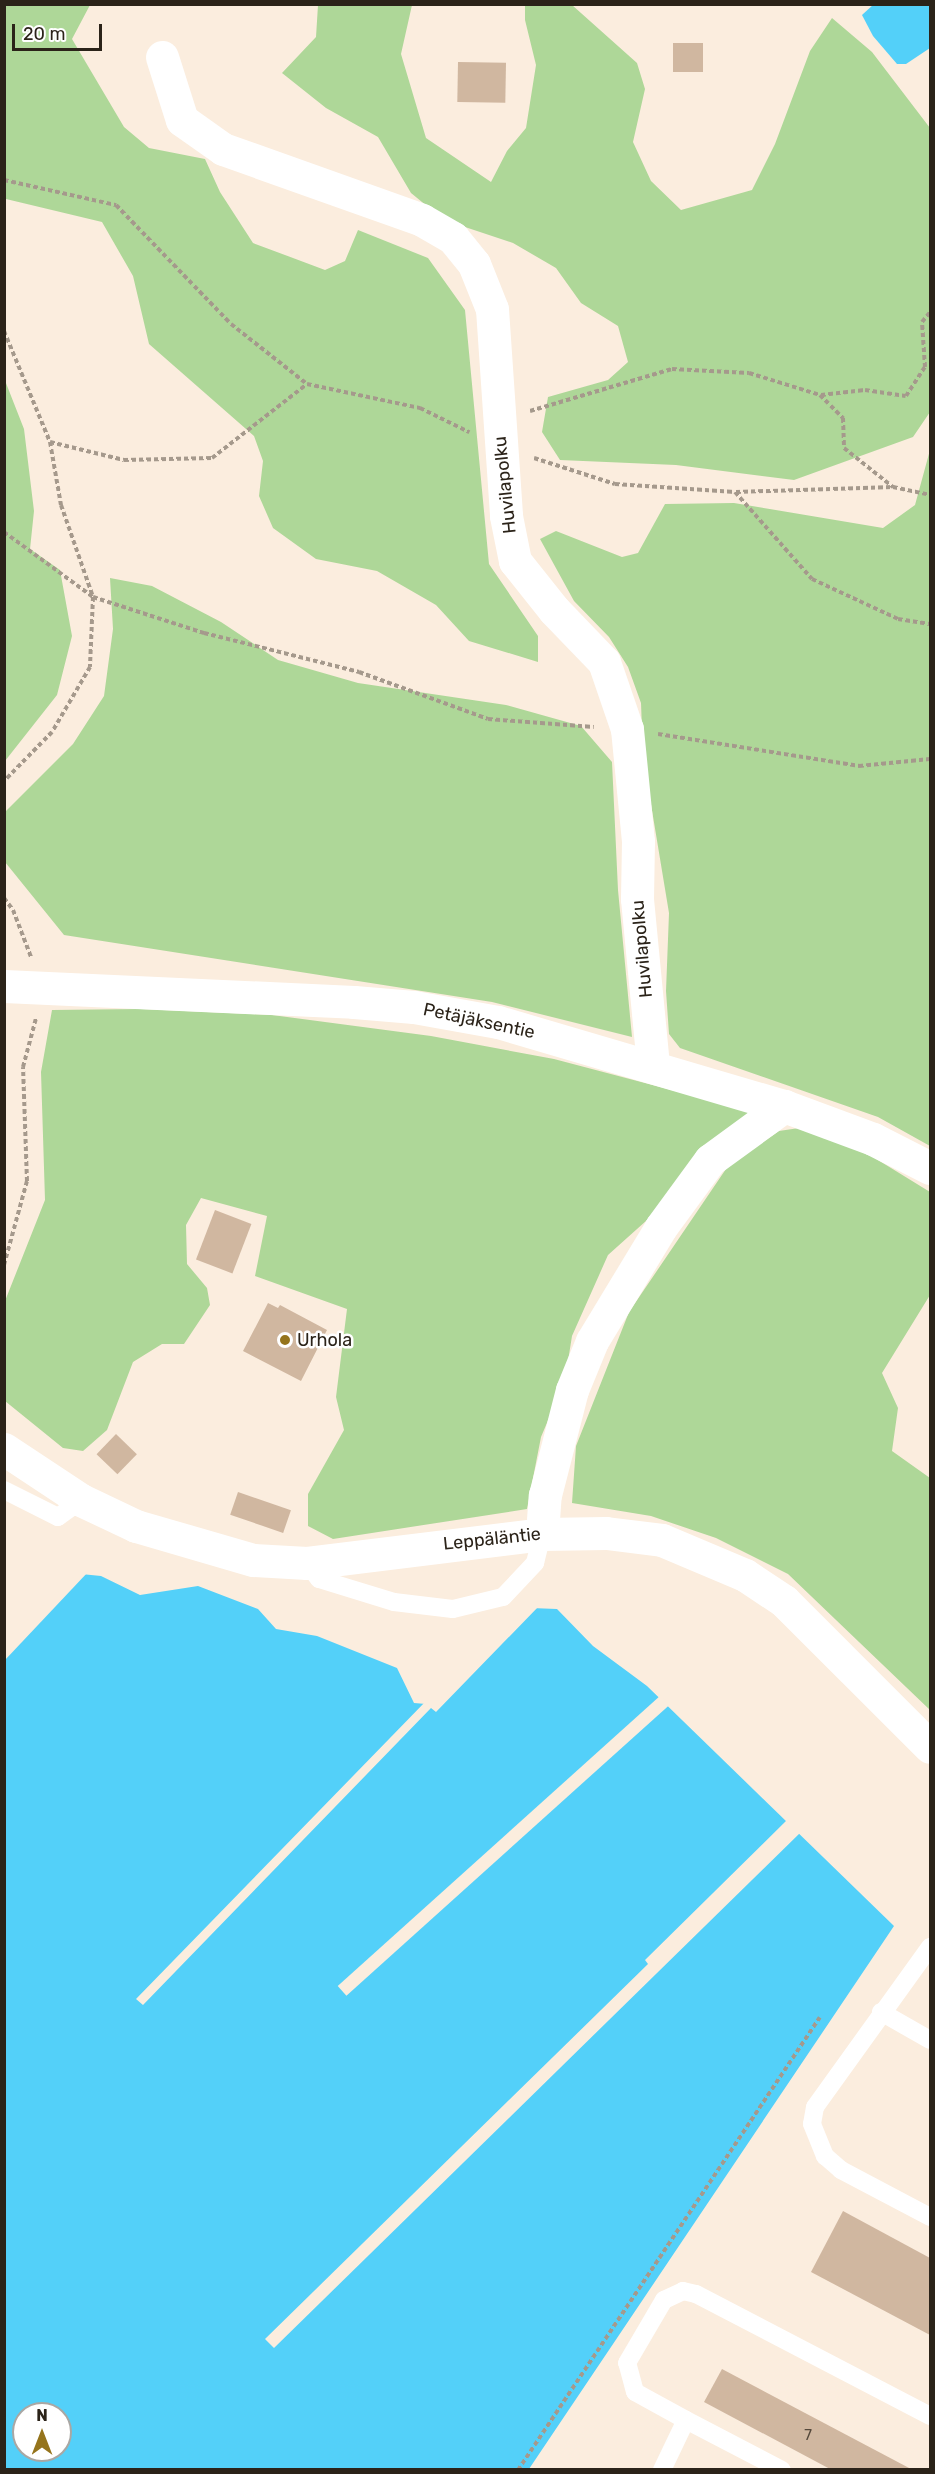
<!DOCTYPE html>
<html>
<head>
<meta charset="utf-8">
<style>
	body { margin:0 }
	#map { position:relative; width:935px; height:2474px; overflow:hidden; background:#fbedde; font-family:Rubik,sans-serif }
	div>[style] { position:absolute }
	.green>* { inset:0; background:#aed798 }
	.water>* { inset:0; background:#53d0f9 }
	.pier>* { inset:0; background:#fbedde; transform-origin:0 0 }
	.building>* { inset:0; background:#d0b7a0; transform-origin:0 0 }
	.path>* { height:4px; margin-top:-2px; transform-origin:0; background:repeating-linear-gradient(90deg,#a5998c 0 4.5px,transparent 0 7.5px) }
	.lane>* { height:18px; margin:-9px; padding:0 9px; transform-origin:9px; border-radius:9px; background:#fff }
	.street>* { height:33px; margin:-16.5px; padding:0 16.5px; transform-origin:16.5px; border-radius:16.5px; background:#fff }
	.dots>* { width:16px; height:16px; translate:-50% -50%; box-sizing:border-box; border:3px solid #fff; border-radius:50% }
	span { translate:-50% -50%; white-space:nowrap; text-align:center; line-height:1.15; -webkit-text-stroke:5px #fff; paint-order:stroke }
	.number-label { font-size:15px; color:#54483b }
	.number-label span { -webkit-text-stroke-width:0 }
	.street-label { font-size:18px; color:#2b2319 }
	.poi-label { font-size:18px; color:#2b2319 }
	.left { translate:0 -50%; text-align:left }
	.frame { position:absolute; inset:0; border:6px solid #2b2319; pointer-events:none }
	.north { position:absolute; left:12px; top:2402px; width:60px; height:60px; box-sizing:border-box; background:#fff; border:2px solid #aaa7a3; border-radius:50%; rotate:0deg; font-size:16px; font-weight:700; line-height:24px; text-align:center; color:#2b2319 }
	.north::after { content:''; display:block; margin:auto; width:21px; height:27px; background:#95741c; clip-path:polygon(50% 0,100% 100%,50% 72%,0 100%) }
	.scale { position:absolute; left:12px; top:24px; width:90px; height:27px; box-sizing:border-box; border:3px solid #2b2319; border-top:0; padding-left:8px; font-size:18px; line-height:21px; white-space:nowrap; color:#2b2319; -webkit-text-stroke:4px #fff; paint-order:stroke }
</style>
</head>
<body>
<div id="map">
	<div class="green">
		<i style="clip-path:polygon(4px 5px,90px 5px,72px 39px,124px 127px,149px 148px,205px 159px,220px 192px,253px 243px,325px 270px,345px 261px,358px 230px,428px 258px,465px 310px,489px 564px,538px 636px,538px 662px,469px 641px,436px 605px,377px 571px,316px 559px,273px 528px,259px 496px,263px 461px,254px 436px,149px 344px,133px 276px,102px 222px,6px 199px)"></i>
		<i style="clip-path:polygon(318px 5px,412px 5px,401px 54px,426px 138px,491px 182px,507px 151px,526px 128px,536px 65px,525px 20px,525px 5px,572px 5px,637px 63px,645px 89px,633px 142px,651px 181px,681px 210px,752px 190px,775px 144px,810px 51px,832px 18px,872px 52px,930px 128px,930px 412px,913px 437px,794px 480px,676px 465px,560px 460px,542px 432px,548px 397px,608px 380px,628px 362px,618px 326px,581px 303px,556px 268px,513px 243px,444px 220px,411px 193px,378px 137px,326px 108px,282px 73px,316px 37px)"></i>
		<i style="clip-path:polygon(4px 378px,24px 429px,34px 511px,30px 549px,60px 570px,72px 636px,57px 695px,5px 761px)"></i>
		<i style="clip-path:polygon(930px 450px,930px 1146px,878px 1117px,680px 1048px,669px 1034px,666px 991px,669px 913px,643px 756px,641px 703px,628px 667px,609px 637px,574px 601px,540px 539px,556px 531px,622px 557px,638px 553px,665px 504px,734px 503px,883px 528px,915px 505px)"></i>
		<i style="clip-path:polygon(110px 578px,152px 586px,221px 622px,278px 660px,358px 683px,506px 705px,581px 726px,612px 762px,618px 890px,632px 1037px,492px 1002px,64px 935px,5px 862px,5px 812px,73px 744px,104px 696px,113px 629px)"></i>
		<i style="clip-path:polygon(140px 1009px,272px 1015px,431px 1036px,554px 1059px,751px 1111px,656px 1212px,608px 1255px,572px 1336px,565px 1380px,541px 1437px,527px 1509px,333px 1539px,308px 1526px,308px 1494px,344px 1430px,336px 1397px,347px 1309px,255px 1276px,267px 1216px,201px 1198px,186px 1225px,187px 1264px,207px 1288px,210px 1305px,184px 1344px,162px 1344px,133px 1362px,107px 1430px,83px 1451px,63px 1448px,5px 1401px,5px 1301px,45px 1200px,41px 1072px,52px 1010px)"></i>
		<i style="clip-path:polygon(799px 1128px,865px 1152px,930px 1192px,930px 1295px,882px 1373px,898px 1408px,892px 1451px,930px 1478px,930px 1710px,788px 1574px,716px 1538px,651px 1516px,572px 1503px,576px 1446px,629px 1312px,728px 1166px,779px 1131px)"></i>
	</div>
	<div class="water">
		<i style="clip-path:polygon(874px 4px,930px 5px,930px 48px,906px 64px,897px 64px,873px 36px,862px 15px)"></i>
		<i style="clip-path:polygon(evenodd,81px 1574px,101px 1576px,140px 1595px,198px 1586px,258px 1609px,276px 1629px,317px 1636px,397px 1668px,414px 1703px,438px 1705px,531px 1608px,557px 1609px,593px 1646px,647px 1686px,894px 1926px,529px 2469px,5px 2470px,5px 1646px,81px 1574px,24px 2414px,60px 2414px,60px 2450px,24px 2450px,24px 2414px)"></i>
	</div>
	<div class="pier">
		<i style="clip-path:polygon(79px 1572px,88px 1572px,5px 1660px,4px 1642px)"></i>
		<i style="clip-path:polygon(540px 1605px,436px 1712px,431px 1708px,143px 2005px,136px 1999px,426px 1701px,437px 1702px,529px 1606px)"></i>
		<i style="left:661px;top:1695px;width:13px;height:435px;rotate:48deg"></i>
		<i style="clip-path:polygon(787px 1820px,800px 1833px,274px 2348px,265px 2339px,648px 1964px,645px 1960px)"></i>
	</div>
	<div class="building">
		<i style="left:673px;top:43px;width:30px;height:29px"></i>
		<i style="left:458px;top:62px;width:48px;height:40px;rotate:1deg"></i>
		<i style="left:215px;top:1210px;width:39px;height:53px;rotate:21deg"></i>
		<i style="clip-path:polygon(268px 1303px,278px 1308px,280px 1305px,327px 1330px,301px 1381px,243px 1351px)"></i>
		<i style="left:116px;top:1434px;width:29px;height:28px;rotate:44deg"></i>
		<i style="left:238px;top:1492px;width:56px;height:24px;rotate:19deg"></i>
		<i style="clip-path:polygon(843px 2211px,930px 2258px,930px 2335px,811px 2272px)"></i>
		<i style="clip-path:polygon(722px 2369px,911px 2469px,830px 2469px,704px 2402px)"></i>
	</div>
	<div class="path">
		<i style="left:4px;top:180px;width:115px;rotate:12.6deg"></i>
		<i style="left:116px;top:205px;width:165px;rotate:46deg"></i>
		<i style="left:231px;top:324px;width:97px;rotate:38.3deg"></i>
		<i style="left:307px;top:384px;width:116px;rotate:12deg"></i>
		<i style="left:420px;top:408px;width:55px;rotate:26.1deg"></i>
		<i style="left:4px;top:331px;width:120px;rotate:67.5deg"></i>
		<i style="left:50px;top:442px;width:64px;rotate:80.1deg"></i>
		<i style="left:61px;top:505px;width:97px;rotate:70.8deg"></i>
		<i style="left:93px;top:597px;width:70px;rotate:92.5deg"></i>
		<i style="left:90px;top:667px;width:75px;rotate:120.3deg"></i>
		<i style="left:52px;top:732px;width:69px;rotate:134.4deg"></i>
		<i style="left:821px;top:395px;width:44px;rotate:-6.5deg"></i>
		<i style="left:865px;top:390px;width:41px;rotate:8.3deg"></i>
		<i style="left:906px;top:396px;width:35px;rotate:-57deg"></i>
		<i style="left:925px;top:367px;width:45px;rotate:-93.8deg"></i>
		<i style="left:922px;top:322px;width:13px;rotate:-51deg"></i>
		<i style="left:530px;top:411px;width:148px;rotate:-16.5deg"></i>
		<i style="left:672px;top:369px;width:77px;rotate:3deg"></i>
		<i style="left:749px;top:373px;width:74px;rotate:17.2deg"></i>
		<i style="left:820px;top:395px;width:33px;rotate:45deg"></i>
		<i style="left:843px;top:418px;width:30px;rotate:88deg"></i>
		<i style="left:844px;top:448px;width:63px;rotate:38.5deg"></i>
		<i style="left:50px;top:442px;width:76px;rotate:13.7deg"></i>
		<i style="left:124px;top:460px;width:88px;rotate:-1.3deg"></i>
		<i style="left:212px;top:458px;width:120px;rotate:-37.9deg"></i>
		<i style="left:534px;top:458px;width:85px;rotate:17.8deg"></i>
		<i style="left:615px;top:484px;width:120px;rotate:3.8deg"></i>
		<i style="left:735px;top:492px;width:116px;rotate:48.5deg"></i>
		<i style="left:812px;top:579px;width:95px;rotate:24.9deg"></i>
		<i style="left:898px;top:619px;width:32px;rotate:9deg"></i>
		<i style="left:736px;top:492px;width:157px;rotate:-1.8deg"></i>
		<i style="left:893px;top:487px;width:38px;rotate:12deg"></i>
		<i style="left:4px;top:532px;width:110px;rotate:36.1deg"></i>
		<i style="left:93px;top:597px;width:117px;rotate:18deg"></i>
		<i style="left:204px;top:633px;width:160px;rotate:14.1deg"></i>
		<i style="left:359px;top:672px;width:137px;rotate:20deg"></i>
		<i style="left:488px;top:719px;width:106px;rotate:4.3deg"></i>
		<i style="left:658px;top:734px;width:204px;rotate:9deg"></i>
		<i style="left:859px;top:766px;width:71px;rotate:-5.6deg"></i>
		<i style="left:4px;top:898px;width:15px;rotate:53deg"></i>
		<i style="left:13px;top:910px;width:50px;rotate:69deg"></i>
		<i style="left:4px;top:1265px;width:87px;rotate:-74.7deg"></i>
		<i style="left:27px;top:1181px;width:114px;rotate:-92deg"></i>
		<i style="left:23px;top:1067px;width:51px;rotate:-75.1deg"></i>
		<i style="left:518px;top:2470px;width:544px;rotate:-56.31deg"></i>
	</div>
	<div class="lane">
		<i style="left:4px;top:1490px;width:60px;rotate:26.6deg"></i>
		<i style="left:58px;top:1517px;width:29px;rotate:-36deg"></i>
		<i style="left:307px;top:1563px;width:20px;rotate:53deg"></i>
		<i style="left:319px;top:1579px;width:78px;rotate:17deg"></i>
		<i style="left:394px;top:1602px;width:59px;rotate:6.8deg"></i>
		<i style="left:453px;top:1609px;width:51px;rotate:-13.5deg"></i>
		<i style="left:503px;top:1597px;width:47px;rotate:-46.7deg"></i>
		<i style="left:535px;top:1563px;width:30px;rotate:-76deg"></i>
		<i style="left:930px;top:1947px;width:197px;rotate:125.7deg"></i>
		<i style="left:815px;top:2107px;width:17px;rotate:100deg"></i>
		<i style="left:812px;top:2124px;width:35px;rotate:68deg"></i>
		<i style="left:825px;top:2156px;width:21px;rotate:41deg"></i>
		<i style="left:841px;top:2170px;width:101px;rotate:27.8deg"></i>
		<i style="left:881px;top:2012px;width:56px;rotate:29.7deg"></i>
		<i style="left:686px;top:2420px;width:108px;rotate:27.5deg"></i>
		<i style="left:662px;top:2470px;width:55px;rotate:-64.4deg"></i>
		<i style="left:686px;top:2420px;width:58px;rotate:-151.2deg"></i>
		<i style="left:635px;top:2392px;width:30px;rotate:-105deg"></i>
		<i style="left:627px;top:2363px;width:73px;rotate:-59.6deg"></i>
		<i style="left:664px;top:2300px;width:21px;rotate:-25deg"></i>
		<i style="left:683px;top:2291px;width:13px;rotate:13deg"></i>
		<i style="left:696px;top:2294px;width:264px;rotate:27.5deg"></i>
	</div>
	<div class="street">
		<i style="left:162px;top:57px;width:66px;rotate:72.4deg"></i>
		<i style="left:182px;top:120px;width:50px;rotate:35.3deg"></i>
		<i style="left:223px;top:149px;width:211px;rotate:19.6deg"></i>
		<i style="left:422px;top:220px;width:36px;rotate:30deg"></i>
		<i style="left:453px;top:238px;width:33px;rotate:51deg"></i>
		<i style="left:474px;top:264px;width:48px;rotate:68.2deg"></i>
		<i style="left:492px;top:309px;width:207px;rotate:86.1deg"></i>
		<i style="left:506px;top:516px;width:46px;rotate:78.7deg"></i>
		<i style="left:515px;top:561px;width:63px;rotate:51.5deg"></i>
		<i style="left:554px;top:610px;width:72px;rotate:46.1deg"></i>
		<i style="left:604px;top:662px;width:71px;rotate:71.1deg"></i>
		<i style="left:627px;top:729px;width:113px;rotate:84.4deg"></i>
		<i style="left:638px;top:841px;width:58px;rotate:91deg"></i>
		<i style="left:637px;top:899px;width:168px;rotate:84.5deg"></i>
		<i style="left:4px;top:986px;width:350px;rotate:2.6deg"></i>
		<i style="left:354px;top:1002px;width:60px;rotate:4.8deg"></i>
		<i style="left:414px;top:1007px;width:85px;rotate:10.1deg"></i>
		<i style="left:498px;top:1022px;width:298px;rotate:16.4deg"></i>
		<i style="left:784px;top:1106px;width:95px;rotate:20.3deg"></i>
		<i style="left:873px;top:1139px;width:64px;rotate:27deg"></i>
		<i style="left:4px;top:1449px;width:92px;rotate:33.5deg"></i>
		<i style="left:81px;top:1500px;width:61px;rotate:25.3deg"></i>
		<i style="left:136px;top:1526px;width:122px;rotate:16.2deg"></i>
		<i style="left:253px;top:1560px;width:54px;rotate:3.2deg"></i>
		<i style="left:307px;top:1563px;width:237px;rotate:-7deg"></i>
		<i style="left:542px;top:1534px;width:64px;rotate:-0.9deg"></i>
		<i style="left:606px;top:1533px;width:56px;rotate:7.1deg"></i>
		<i style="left:662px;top:1540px;width:90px;rotate:22.9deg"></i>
		<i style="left:745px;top:1575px;width:47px;rotate:33.7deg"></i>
		<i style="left:784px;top:1601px;width:206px;rotate:45deg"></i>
		<i style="left:542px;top:1534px;width:39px;rotate:-86deg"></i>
		<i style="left:545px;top:1495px;width:108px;rotate:-75.6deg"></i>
		<i style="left:572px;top:1390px;width:53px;rotate:-67.8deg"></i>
		<i style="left:592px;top:1341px;width:133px;rotate:-58.8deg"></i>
		<i style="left:661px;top:1227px;width:83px;rotate:-53.8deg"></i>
		<i style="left:710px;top:1160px;width:92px;rotate:-36.1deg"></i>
	</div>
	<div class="dots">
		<i style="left:285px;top:1340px;background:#95741c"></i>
	</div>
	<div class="number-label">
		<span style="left:808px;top:2436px">7</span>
	</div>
	<div class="street-label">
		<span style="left:505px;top:485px;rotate:-96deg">Huvilapolku</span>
		<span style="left:642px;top:949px;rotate:-95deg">Huvilapolku</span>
		<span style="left:479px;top:1021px;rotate:12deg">Petäjäksentie</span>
		<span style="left:492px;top:1539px;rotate:-6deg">Leppäläntie</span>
	</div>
	<div class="poi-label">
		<span class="left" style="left:297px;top:1340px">Urhola</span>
	</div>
	<div class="frame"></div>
	<div class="north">N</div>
	<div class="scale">20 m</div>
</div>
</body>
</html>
